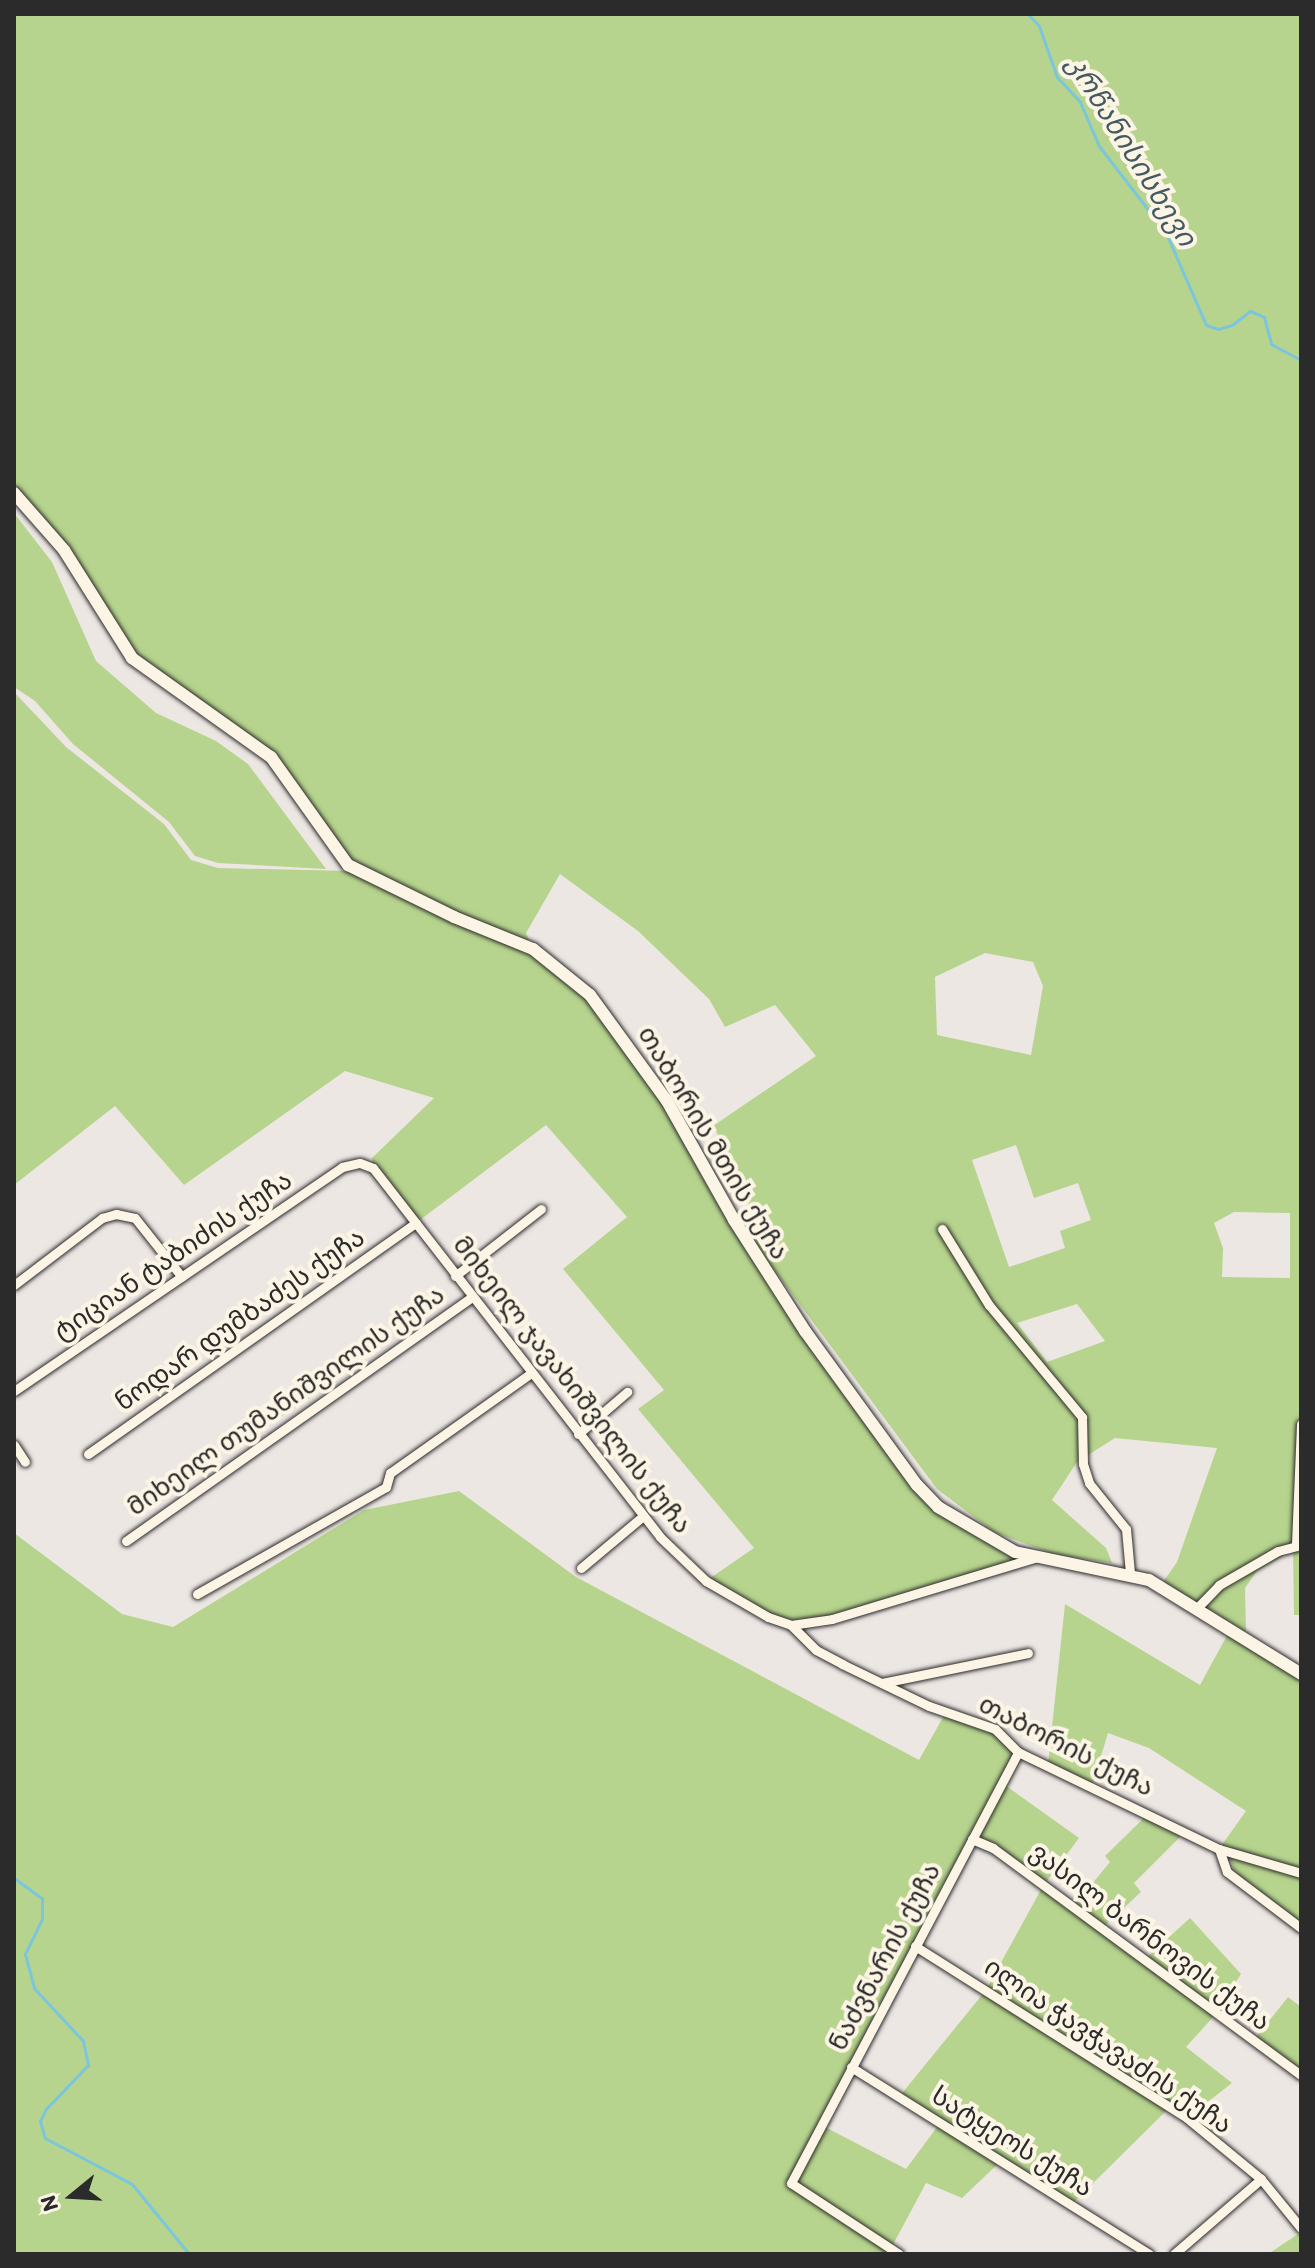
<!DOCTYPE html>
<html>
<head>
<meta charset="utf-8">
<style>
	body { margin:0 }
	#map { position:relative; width:1315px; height:2268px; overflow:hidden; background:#ede7e4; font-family:Itim,"Noto Sans Georgian",sans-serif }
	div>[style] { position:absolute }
	.green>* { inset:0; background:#b6d48d; transform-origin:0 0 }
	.stream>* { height:3px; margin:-1.5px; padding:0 1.5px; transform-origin:1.5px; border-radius:1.5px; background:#7cc6dc }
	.roads { filter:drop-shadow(0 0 2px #2b2b2b) drop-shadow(0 0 2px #2b2b2b) }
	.minor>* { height:9px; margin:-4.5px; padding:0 4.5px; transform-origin:4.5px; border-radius:4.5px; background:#fcf5e5 }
	.major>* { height:12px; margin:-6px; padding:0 6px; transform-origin:6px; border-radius:6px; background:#fcf5e5 }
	span { translate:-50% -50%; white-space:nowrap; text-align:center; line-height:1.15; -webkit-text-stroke:8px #fcf5e5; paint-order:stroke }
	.street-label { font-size:26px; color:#2b2b2b }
	.water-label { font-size:28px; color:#435a60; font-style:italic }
	.frame { position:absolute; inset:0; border:16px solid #2b2b2b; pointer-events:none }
	.north { position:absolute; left:32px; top:2156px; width:80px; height:80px; -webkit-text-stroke:6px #fcf5e5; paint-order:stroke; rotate:252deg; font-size:22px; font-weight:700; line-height:32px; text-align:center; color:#2b2b2b }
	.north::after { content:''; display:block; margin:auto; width:28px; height:36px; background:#2b2b2b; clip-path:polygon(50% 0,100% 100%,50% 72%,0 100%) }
</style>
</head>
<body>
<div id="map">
	<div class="green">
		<i style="clip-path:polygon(evenodd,14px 14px,1301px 14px,1301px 1615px,1294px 1615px,1293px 1550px,1257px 1571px,1245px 1588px,1246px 1632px,1163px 1582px,1177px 1562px,1217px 1448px,1115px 1438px,1077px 1462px,1052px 1500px,1106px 1548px,1112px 1563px,1053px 1554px,994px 1532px,937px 1489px,755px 1244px,753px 1218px,737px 1169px,713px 1126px,816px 1056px,775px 1005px,725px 1027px,709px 999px,638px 931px,560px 874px,526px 933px,533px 949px,623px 1035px,734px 1220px,897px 1458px,959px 1523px,1039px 1557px,874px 1609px,791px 1625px,706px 1581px,754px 1548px,638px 1409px,664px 1390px,563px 1269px,627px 1217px,546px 1125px,416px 1223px,373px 1168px,372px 1158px,434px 1098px,345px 1071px,184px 1185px,115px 1106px,14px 1185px,14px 692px,66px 747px,164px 824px,191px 860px,218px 868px,348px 871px,275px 761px,130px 659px,62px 550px,14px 494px,14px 14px,985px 953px,1033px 962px,1043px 986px,1031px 1055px,937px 1035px,935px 977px,985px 953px,14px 14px,1016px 1145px,1034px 1198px,1078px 1183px,1091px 1220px,1060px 1231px,1065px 1248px,1009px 1267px,972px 1160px,1016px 1145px,14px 14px,1234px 1212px,1290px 1213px,1290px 1278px,1222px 1277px,1223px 1248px,1214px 1223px,1234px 1212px,14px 14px,1077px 1304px,1105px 1341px,1047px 1362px,1017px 1323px,1077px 1304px)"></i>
		<i style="clip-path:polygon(14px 513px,52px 562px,96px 661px,156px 713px,216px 741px,248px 764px,326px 869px,218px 863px,195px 856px,169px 822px,73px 744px,35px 701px,14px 687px)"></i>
		<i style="left:300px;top:1384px;width:17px;height:39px;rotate:57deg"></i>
		<i style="clip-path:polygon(evenodd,459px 1491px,576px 1577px,919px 1760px,946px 1712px,995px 1729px,1018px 1752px,1002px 1783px,1079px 1838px,1043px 1886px,1073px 1907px,1110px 1862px,1105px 1856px,1149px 1813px,1186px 1831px,1134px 1883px,1141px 1892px,1100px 1930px,1143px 1961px,1190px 1918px,1241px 1974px,1215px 2015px,1186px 2047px,1232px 2083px,1187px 2118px,1169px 2108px,1071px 2205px,1001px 2161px,962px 2198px,926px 2183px,888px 2254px,14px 2254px,14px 1533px,122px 1614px,173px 1627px,364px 1510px,459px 1491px,972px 1839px,1043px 1886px,986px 1990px,899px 2097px,940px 2123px,906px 2169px,821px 2125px,972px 1839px)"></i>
		<i style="clip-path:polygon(1065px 1604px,1200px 1685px,1230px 1630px,1301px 1676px,1301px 1872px,1219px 1849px,1246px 1811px,1149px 1748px,1108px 1733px,1092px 1786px,1048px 1765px)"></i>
		<i style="clip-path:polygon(1229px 1855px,1301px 1877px,1301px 1923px,1236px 1875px)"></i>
		<i style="clip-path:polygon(1288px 1997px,1301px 2007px,1301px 2075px,1253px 2041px)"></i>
		<i style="clip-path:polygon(1301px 2232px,1301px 2254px,1268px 2254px)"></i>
	</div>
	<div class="stream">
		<i style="left:1028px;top:14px;width:16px;rotate:47deg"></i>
		<i style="left:1039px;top:26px;width:54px;rotate:70.6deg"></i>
		<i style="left:1057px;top:77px;width:34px;rotate:47deg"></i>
		<i style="left:1080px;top:102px;width:48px;rotate:66.6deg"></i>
		<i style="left:1099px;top:146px;width:110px;rotate:52.4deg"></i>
		<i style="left:1166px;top:233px;width:100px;rotate:66.5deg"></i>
		<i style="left:1206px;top:325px;width:13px;rotate:18deg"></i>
		<i style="left:1218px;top:329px;width:15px;rotate:-16deg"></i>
		<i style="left:1232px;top:325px;width:23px;rotate:-38deg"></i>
		<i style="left:1250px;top:311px;width:15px;rotate:23deg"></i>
		<i style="left:1264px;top:317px;width:28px;rotate:75deg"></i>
		<i style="left:1271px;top:344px;width:34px;rotate:28deg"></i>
		<i style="left:14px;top:1878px;width:34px;rotate:36deg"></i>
		<i style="left:42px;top:1898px;width:21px;rotate:90deg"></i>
		<i style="left:42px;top:1919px;width:39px;rotate:116deg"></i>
		<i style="left:25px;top:1954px;width:35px;rotate:75deg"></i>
		<i style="left:34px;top:1988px;width:72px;rotate:47.2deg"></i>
		<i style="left:83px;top:2041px;width:25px;rotate:78deg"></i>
		<i style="left:88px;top:2065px;width:61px;rotate:133.7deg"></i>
		<i style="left:46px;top:2109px;width:13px;rotate:117deg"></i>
		<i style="left:40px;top:2121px;width:18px;rotate:74deg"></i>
		<i style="left:45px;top:2138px;width:98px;rotate:27.9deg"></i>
		<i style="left:132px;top:2184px;width:90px;rotate:50.8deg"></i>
	</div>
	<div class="roads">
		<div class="minor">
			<i style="left:942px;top:1229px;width:89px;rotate:58.3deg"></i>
			<i style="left:989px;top:1305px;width:146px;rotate:50.3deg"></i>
			<i style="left:1082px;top:1417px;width:47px;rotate:88.8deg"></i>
			<i style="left:1083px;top:1464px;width:20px;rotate:72deg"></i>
			<i style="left:1089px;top:1483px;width:59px;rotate:51.2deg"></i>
			<i style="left:1126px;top:1529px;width:44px;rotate:84.8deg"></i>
			<i style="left:455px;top:1276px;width:109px;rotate:-37.9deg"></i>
			<i style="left:14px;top:1285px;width:111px;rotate:-37.3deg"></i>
			<i style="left:102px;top:1218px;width:15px;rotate:-16deg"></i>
			<i style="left:116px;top:1214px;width:19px;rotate:12deg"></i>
			<i style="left:135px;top:1218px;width:75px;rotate:51.5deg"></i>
			<i style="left:14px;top:1391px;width:397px;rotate:-34.3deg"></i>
			<i style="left:342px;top:1167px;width:18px;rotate:-13deg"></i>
			<i style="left:360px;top:1163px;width:14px;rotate:21deg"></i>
			<i style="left:373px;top:1168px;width:467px;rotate:52.1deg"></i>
			<i style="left:660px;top:1537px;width:64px;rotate:43.7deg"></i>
			<i style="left:706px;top:1581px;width:72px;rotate:30.1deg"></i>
			<i style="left:768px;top:1617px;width:24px;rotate:19deg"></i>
			<i style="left:791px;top:1625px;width:41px;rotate:-8.3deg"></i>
			<i style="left:832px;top:1619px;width:214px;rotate:-16.8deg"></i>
			<i style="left:578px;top:1434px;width:65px;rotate:-40.6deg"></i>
			<i style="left:14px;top:1445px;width:20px;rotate:57deg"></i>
			<i style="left:88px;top:1454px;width:401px;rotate:-35.2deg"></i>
			<i style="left:126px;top:1541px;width:422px;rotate:-35.2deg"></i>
			<i style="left:1296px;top:1544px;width:120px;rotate:-87.6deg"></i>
			<i style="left:581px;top:1568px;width:81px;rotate:-40deg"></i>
			<i style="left:197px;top:1594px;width:217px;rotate:-29.5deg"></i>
			<i style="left:386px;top:1487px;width:15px;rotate:-74deg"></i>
			<i style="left:390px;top:1473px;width:171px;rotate:-35.3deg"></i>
			<i style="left:1196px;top:1609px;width:33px;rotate:-46deg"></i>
			<i style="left:1219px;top:1585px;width:68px;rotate:-30deg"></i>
			<i style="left:1278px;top:1551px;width:24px;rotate:-15deg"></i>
			<i style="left:791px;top:1625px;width:35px;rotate:45deg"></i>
			<i style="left:816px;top:1650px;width:30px;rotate:28deg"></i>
			<i style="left:842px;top:1664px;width:97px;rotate:25.8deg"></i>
			<i style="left:929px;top:1706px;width:70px;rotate:19.2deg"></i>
			<i style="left:995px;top:1729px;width:33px;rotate:45deg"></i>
			<i style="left:1018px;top:1752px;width:223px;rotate:25.8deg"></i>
			<i style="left:1219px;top:1849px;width:85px;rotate:16.3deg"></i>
			<i style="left:882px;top:1683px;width:149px;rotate:-11.6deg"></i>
			<i style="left:972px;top:1839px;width:23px;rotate:23deg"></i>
			<i style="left:993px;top:1848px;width:383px;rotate:36.4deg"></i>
			<i style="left:1219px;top:1849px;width:24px;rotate:71deg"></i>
			<i style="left:1227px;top:1872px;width:93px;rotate:37.1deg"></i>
			<i style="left:915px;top:1946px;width:322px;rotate:32.3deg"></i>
			<i style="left:1187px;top:2118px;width:96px;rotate:39.5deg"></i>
			<i style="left:1261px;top:2179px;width:63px;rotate:50.8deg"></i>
			<i style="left:851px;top:2067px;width:352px;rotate:32.1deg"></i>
			<i style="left:899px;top:2254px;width:129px;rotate:-146.7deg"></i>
			<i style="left:791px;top:2183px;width:487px;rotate:-62.2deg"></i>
			<i style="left:1174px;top:2254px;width:115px;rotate:-40.8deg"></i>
		</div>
		<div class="major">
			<i style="left:14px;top:493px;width:76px;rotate:48.7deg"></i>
			<i style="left:64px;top:550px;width:128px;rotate:57.8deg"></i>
			<i style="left:132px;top:658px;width:171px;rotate:35.5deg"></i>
			<i style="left:271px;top:757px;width:133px;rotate:54.5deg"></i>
			<i style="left:348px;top:865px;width:118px;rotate:26.1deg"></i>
			<i style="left:454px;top:917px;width:85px;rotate:22.1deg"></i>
			<i style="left:533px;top:949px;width:73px;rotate:38.9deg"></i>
			<i style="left:590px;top:995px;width:131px;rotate:54deg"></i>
			<i style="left:667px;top:1101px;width:137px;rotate:60.6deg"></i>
			<i style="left:734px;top:1220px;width:132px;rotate:57.4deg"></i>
			<i style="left:805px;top:1331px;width:190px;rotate:54deg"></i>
			<i style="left:917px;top:1485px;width:30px;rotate:46deg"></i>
			<i style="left:938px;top:1507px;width:89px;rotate:30.3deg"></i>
			<i style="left:1015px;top:1552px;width:137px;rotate:11.8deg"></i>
			<i style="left:1149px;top:1580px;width:179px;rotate:31.7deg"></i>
		</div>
	</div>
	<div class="street-label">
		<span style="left:713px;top:1143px;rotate:59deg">თაბორის მთის ქუჩა</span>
		<span style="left:173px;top:1256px;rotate:-34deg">ტიციან ტაბიძის ქუჩა</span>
		<span style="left:240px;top:1320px;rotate:-35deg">ნოდარ დუმბაძეს ქუჩა</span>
		<span style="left:572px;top:1385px;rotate:52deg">მიხეილ ჯავახიშვილის ქუჩა</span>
		<span style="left:286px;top:1401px;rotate:-35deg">მიხეილ თუმანიშვილის ქუჩა</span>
		<span style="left:1066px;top:1746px;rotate:27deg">თაბორის ქუჩა</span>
		<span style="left:1150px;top:1937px;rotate:37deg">ვასილ ბარნოვის ქუჩა</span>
		<span style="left:885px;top:1957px;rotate:-62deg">ნაძვნარის ქუჩა</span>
		<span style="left:1108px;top:2046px;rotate:34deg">ილია ჭავჭავაძის ქუჩა</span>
		<span style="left:1012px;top:2142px;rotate:32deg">სატყეოს ქუჩა</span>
	</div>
	<div class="water-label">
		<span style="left:1132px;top:150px;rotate:58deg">კრწანისისხევი</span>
	</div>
	<div class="frame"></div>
	<div class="north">N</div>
</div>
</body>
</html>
